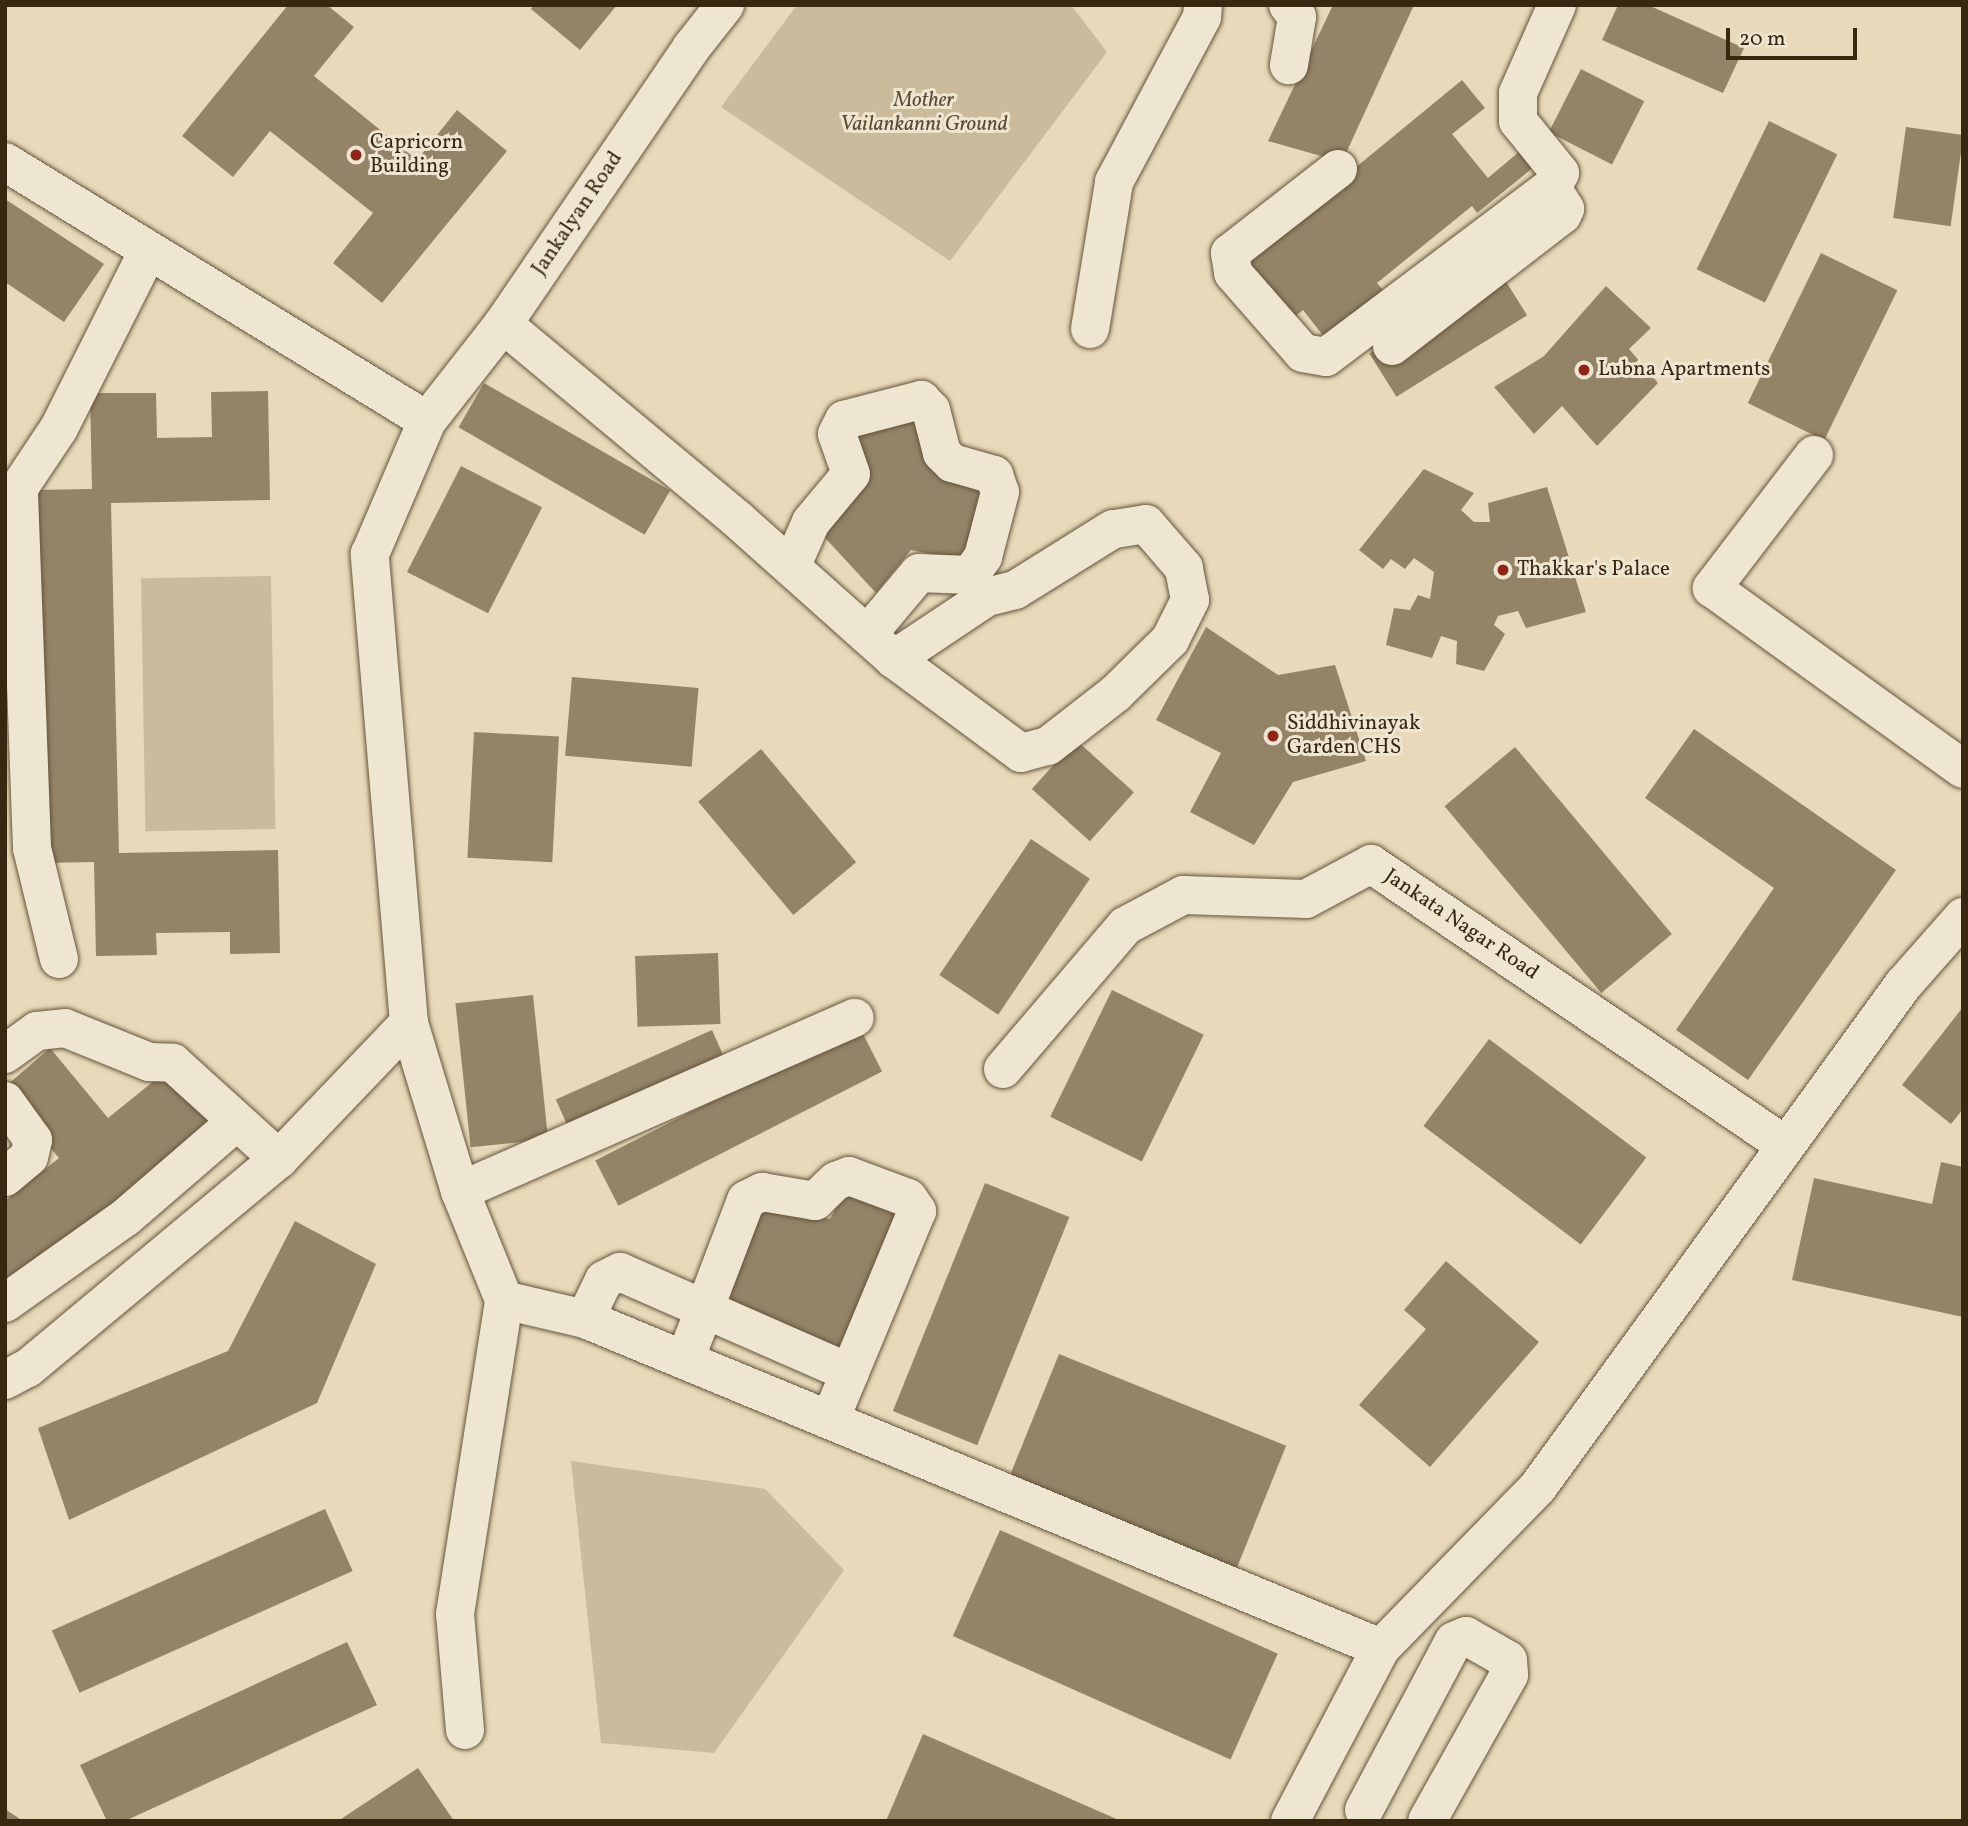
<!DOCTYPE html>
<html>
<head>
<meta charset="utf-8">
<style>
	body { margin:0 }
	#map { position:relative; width:1968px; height:1826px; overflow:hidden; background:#e7d9b9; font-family:Vollkorn,serif }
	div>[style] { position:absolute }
	.green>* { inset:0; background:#c9bb9c; transform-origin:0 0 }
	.building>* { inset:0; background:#938468; transform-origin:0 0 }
	.roads { filter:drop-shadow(0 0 2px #64543b) drop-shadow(0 0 2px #64543b) }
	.minor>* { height:38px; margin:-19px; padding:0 19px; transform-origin:19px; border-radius:19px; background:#efe6d2 }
	.dots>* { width:19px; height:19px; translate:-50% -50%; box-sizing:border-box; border:4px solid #efe6d2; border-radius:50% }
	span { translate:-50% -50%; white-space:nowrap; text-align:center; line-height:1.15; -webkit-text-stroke:6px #efe6d2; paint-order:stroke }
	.park-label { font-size:21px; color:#5c4d34; font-style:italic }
	.poi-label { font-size:21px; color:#382811 }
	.left { translate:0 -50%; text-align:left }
	.street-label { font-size:21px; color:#382811 }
	.frame { position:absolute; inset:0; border:7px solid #382811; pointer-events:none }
	.scale { position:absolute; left:1726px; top:28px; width:131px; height:32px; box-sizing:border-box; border:4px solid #382811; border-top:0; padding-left:9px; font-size:21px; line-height:24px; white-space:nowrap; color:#382811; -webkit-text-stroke:5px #efe6d2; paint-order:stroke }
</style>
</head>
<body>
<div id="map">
	<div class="green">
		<i style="clip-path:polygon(797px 5px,1071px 5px,1107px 52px,950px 261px,721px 107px)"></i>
		<i style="left:271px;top:576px;width:253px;height:130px;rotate:89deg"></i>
		<i style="clip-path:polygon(571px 1461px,765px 1489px,844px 1570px,714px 1753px,601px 1743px)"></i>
	</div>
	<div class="building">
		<i style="clip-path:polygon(288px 5px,327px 5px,354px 27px,314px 76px,417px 160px,457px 110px,507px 151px,382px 303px,333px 263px,373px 213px,270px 131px,233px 177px,182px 136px)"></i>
		<i style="clip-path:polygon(534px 5px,617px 5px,580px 50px,531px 9px)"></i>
		<i style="clip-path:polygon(1333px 5px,1414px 5px,1342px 162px,1268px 141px)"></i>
		<i style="clip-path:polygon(1618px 5px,1648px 5px,1744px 48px,1723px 93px,1602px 40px)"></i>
		<i style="left:1581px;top:69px;width:71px;height:71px;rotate:27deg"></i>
		<i style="clip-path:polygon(1462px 80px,1485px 108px,1452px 134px,1488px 178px,1520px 151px,1534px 167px,1477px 213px,1472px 206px,1377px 283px,1383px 290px,1325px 338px,1303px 310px,1286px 324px,1237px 265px)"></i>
		<i style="left:1769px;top:121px;width:76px;height:165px;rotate:26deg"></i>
		<i style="left:1906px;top:127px;width:58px;height:92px;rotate:8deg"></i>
		<i style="clip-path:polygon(5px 199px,104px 264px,64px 322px,5px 282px)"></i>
		<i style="left:1821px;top:253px;width:85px;height:167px;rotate:26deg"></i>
		<i style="left:1500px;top:272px;width:51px;height:154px;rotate:58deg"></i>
		<i style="clip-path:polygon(1606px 286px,1651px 328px,1629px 349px,1658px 383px,1597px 446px,1562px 406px,1534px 434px,1494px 387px,1544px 356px)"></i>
		<i style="left:484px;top:383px;width:215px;height:51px;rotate:30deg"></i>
		<i style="clip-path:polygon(268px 391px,270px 500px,111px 503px,119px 853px,278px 850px,280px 953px,230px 954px,230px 932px,156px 933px,157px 955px,96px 956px,94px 862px,42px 863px,34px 490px,92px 489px,90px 393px,156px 393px,157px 438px,212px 437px,211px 392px)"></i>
		<i style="clip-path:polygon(923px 408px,933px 472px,986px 484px,967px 561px,911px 550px,876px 593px,816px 528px,845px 427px)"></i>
		<i style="left:461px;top:466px;width:91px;height:119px;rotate:27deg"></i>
		<i style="clip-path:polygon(1424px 469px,1474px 493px,1461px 510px,1474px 522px,1490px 522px,1488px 503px,1547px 487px,1586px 612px,1526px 628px,1518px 611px,1498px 616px,1494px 625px,1505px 634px,1484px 671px,1456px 664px,1457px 641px,1441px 636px,1432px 658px,1386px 645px,1394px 608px,1410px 610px,1418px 595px,1430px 599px,1434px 572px,1414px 558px,1405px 569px,1391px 559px,1383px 569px,1359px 550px)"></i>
		<i style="clip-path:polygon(1206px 627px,1278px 675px,1335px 665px,1366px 761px,1293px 782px,1254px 845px,1190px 812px,1221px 753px,1156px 720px)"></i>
		<i style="left:572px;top:677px;width:127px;height:79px;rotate:5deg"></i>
		<i style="clip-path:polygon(1694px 729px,1896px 870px,1748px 1080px,1676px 1030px,1774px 888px,1645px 798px)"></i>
		<i style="left:474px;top:732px;width:85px;height:126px;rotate:3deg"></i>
		<i style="left:1076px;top:740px;width:78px;height:66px;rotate:42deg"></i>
		<i style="left:1515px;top:747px;width:244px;height:92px;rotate:50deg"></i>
		<i style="left:761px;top:749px;width:148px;height:82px;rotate:50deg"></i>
		<i style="left:1031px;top:839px;width:71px;height:164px;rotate:34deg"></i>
		<i style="left:718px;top:953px;width:71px;height:83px;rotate:88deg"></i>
		<i style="left:1112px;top:990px;width:102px;height:141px;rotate:26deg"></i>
		<i style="left:533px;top:995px;width:145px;height:78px;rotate:84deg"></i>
		<i style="clip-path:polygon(1963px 1007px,1963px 1109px,1951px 1124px,1902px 1085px)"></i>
		<i style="left:859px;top:1026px;width:51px;height:296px;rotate:63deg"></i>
		<i style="left:712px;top:1030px;width:34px;height:171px;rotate:66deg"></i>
		<i style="left:1489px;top:1039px;width:197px;height:109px;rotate:37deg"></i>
		<i style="clip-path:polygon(50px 1048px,108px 1118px,170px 1068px,216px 1126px,5px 1286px,5px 1201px,59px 1158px,5px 1094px,5px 1087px)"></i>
		<i style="clip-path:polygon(1941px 1162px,1963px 1167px,1963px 1317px,1792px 1280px,1814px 1178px,1932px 1204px)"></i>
		<i style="left:985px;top:1183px;width:91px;height:246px;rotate:22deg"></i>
		<i style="clip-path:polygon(848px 1185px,906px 1210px,835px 1355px,713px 1309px,756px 1204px,830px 1219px)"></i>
		<i style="clip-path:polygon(295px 1221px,376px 1264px,317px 1403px,69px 1520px,38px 1428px,228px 1351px)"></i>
		<i style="clip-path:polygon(1446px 1261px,1539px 1342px,1430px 1467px,1359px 1405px,1426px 1329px,1404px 1310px)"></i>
		<i style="left:1059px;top:1354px;width:245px;height:139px;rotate:22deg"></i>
		<i style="left:325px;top:1509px;width:68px;height:299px;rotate:66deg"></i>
		<i style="left:1000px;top:1530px;width:304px;height:116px;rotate:24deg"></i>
		<i style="clip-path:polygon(347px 1642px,377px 1705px,125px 1821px,107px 1821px,80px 1765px)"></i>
		<i style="clip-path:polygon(923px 1734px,1121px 1821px,886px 1821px)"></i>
		<i style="clip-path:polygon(418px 1768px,454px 1821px,338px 1821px)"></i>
		<i style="clip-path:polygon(5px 1809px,23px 1821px,5px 1821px)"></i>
	</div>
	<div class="roads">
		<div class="minor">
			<i style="left:1288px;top:5px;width:15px;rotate:53deg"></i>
			<i style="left:1297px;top:17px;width:49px;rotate:99.5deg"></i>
			<i style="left:5px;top:162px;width:495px;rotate:31.5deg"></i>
			<i style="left:1338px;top:169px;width:137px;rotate:142.1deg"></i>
			<i style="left:1230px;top:253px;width:20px;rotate:81deg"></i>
			<i style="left:1233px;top:273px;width:106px;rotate:48.8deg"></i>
			<i style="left:1303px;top:353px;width:23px;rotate:10deg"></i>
			<i style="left:1326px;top:357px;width:283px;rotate:-37deg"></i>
			<i style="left:1552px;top:187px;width:16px;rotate:-60deg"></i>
			<i style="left:1560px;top:173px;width:67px;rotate:-128.9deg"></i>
			<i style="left:1518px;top:121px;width:28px;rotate:-90deg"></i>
			<i style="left:1518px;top:93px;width:96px;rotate:-66.1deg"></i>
			<i style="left:503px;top:324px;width:305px;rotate:39.8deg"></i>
			<i style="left:737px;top:519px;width:210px;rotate:41.7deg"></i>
			<i style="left:894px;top:659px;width:158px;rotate:36.5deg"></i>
			<i style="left:1021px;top:753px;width:28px;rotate:-15deg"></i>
			<i style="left:1048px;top:746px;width:86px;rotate:-37.9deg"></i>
			<i style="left:1116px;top:693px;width:76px;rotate:-44.5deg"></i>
			<i style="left:1170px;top:640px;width:45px;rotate:-63.4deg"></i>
			<i style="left:1190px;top:600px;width:33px;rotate:-101deg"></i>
			<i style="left:1184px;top:568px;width:58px;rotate:-130.8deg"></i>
			<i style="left:1146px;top:524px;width:33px;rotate:171deg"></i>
			<i style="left:1113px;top:529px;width:115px;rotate:148.1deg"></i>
			<i style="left:1015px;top:590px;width:29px;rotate:166deg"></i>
			<i style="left:987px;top:597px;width:112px;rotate:146.3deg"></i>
			<i style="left:1090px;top:329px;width:149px;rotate:-80.7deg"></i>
			<i style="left:1114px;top:182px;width:187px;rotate:-61.9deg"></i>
			<i style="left:1202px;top:17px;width:12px;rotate:-85deg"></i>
			<i style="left:1392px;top:346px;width:215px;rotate:-37.6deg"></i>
			<i style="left:1562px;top:215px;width:7px;rotate:-63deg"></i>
			<i style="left:1565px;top:209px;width:26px;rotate:-121deg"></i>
			<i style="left:1814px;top:455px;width:168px;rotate:127.5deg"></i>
			<i style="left:1712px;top:588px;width:309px;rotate:35.8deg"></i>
			<i style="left:791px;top:567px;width:49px;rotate:-66deg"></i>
			<i style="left:811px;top:522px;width:62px;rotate:-50.2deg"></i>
			<i style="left:851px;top:474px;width:42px;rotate:-109.3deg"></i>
			<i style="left:837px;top:434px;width:16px;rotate:-63deg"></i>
			<i style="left:844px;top:420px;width:80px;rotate:-14.6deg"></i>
			<i style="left:921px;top:400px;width:14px;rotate:45deg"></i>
			<i style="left:931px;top:410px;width:44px;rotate:75.7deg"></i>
			<i style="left:942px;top:453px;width:14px;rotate:45deg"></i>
			<i style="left:952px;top:463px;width:44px;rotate:15.9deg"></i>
			<i style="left:994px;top:475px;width:18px;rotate:71deg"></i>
			<i style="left:1000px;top:492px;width:67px;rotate:104.7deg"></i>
			<i style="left:983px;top:557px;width:22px;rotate:126deg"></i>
			<i style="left:970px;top:575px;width:51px;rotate:-177.8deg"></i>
			<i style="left:919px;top:573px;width:81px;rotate:130deg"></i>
			<i style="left:59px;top:959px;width:114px;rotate:-103.7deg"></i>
			<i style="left:32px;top:848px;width:360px;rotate:-92.1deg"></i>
			<i style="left:19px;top:488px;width:72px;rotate:-56.3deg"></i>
			<i style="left:59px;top:428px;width:198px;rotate:-63.3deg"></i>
			<i style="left:5px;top:1054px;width:39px;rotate:-36deg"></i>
			<i style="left:37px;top:1031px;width:28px;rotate:-6deg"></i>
			<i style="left:65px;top:1028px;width:91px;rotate:22deg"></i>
			<i style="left:149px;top:1062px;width:24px;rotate:2deg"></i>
			<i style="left:173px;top:1063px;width:143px;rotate:42.2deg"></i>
			<i style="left:1003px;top:1069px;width:188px;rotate:-49.5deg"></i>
			<i style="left:1125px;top:926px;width:66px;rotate:-28.1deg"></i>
			<i style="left:1183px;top:895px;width:123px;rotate:1.9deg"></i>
			<i style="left:1306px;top:899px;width:74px;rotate:-28.3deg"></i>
			<i style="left:1371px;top:864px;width:500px;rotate:34.17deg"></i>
			<i style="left:5px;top:1101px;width:48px;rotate:54.3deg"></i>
			<i style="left:33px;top:1140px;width:17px;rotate:103deg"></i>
			<i style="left:29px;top:1157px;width:31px;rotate:140deg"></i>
			<i style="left:460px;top:1191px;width:431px;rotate:-23.7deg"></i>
			<i style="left:504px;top:1300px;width:83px;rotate:13.2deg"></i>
			<i style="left:585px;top:1319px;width:861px;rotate:22.46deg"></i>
			<i style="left:5px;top:1303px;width:148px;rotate:-35.4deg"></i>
			<i style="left:126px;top:1217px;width:145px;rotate:-40.8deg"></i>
			<i style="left:585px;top:1319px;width:43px;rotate:-64deg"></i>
			<i style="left:604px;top:1280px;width:18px;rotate:-27deg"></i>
			<i style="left:620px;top:1272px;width:251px;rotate:23.7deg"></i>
			<i style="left:685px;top:1360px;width:171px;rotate:-69.1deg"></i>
			<i style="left:746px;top:1200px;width:18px;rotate:-27deg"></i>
			<i style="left:762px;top:1192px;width:54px;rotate:9.6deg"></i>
			<i style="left:815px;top:1201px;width:29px;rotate:-44deg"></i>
			<i style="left:836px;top:1181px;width:14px;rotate:-21deg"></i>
			<i style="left:849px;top:1176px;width:63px;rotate:20.4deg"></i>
			<i style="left:908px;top:1198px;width:16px;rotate:55deg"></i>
			<i style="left:917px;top:1211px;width:226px;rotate:112.6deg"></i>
			<i style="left:5px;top:1380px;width:26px;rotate:-28deg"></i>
			<i style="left:28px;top:1368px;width:327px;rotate:-39.8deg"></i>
			<i style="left:279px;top:1159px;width:188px;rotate:-46.3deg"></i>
			<i style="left:465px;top:1730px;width:116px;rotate:-94.9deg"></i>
			<i style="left:455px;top:1614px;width:318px;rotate:-81.1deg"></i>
			<i style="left:504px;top:1300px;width:118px;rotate:-112deg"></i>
			<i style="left:460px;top:1191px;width:176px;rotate:-106.9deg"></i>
			<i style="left:409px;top:1023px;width:471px;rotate:-94.8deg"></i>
			<i style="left:370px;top:554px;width:145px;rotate:-66.8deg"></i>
			<i style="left:427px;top:421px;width:123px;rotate:-51.9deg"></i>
			<i style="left:503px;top:324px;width:334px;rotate:-55.7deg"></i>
			<i style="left:691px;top:48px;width:55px;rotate:-51.7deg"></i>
			<i style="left:1364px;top:1810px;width:191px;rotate:-62deg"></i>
			<i style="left:1454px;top:1641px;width:13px;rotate:-23deg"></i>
			<i style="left:1466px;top:1636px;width:48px;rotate:29.7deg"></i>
			<i style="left:1508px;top:1660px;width:15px;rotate:86deg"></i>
			<i style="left:1509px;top:1675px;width:167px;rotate:119.3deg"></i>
			<i style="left:1290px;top:1821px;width:195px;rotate:-62.3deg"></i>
			<i style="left:1381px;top:1648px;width:225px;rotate:-45.7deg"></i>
			<i style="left:1538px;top:1487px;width:621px;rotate:-53.98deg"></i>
			<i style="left:1903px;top:985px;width:91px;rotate:-48.6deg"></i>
		</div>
	</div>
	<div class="dots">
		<i style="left:356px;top:155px;background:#8f2418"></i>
		<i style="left:1584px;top:370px;background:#8f2418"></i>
		<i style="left:1503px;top:570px;background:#8f2418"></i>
		<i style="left:1273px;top:736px;background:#8f2418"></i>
	</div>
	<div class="park-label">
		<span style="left:924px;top:113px">Mother<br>Vailankanni Ground</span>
	</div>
	<div class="poi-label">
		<span class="left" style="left:370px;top:155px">Capricorn<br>Building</span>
		<span class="left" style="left:1598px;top:370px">Lubna Apartments</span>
		<span class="left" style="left:1517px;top:570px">Thakkar's Palace</span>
		<span class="left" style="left:1287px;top:736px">Siddhivinayak<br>Garden CHS</span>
	</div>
	<div class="street-label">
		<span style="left:578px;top:214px;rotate:-56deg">Jankalyan Road</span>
		<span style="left:1461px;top:925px;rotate:34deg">Jankata Nagar Road</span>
	</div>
	<div class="frame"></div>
	<div class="scale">20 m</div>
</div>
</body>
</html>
